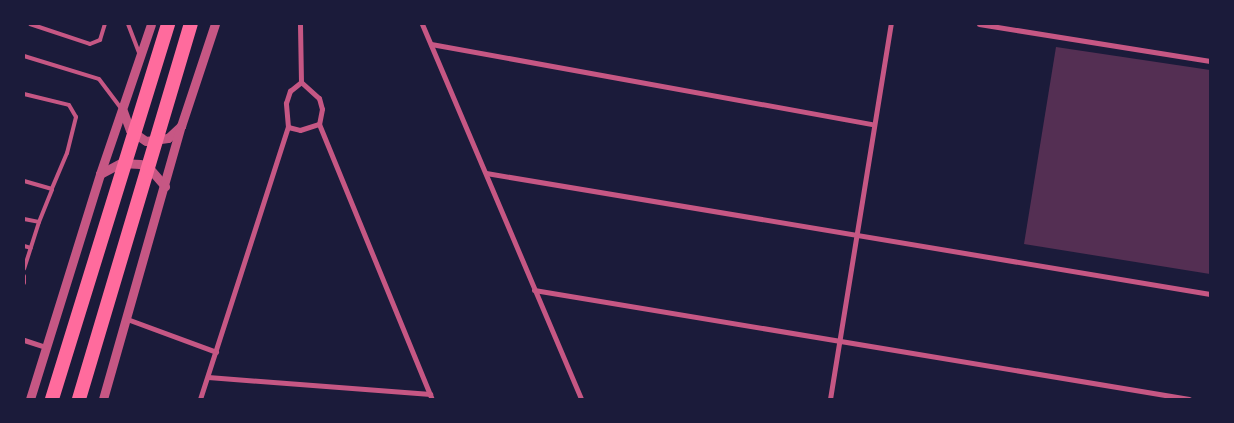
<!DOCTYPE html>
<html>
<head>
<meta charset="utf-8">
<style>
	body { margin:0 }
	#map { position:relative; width:1234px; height:423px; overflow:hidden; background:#1b1b3a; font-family:"Libre Baskerville",serif }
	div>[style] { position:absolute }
	.building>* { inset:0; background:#542f53 }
	.service>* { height:4px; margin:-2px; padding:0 2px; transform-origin:2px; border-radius:2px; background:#c65784 }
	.minor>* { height:5px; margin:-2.5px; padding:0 2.5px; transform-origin:2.5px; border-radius:2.5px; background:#c65784 }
	.tertiary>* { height:9px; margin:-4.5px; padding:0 4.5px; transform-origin:4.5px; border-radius:4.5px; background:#c65784 }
	.trunk>* { height:14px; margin:-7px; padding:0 7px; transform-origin:7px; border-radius:7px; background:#ff6b9d }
	span { translate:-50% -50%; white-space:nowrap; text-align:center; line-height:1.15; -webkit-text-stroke:5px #1b1b3a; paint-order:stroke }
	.frame { position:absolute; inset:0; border:25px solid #1b1b3a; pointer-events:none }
</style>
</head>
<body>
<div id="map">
	<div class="building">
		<i style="clip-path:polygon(1056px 47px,1210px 70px,1210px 274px,1024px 244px)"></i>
	</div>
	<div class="service">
		<i style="left:30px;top:24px;width:63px;rotate:18.4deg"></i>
		<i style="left:90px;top:44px;width:11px;rotate:-22deg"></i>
		<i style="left:100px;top:40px;width:17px;rotate:-73deg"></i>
		<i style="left:128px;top:24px;width:30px;rotate:69deg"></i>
		<i style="left:24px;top:56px;width:78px;rotate:17deg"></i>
		<i style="left:99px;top:79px;width:36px;rotate:53deg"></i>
		<i style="left:24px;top:94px;width:46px;rotate:13.7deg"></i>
		<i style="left:69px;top:105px;width:14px;rotate:60deg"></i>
		<i style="left:76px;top:117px;width:37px;rotate:104deg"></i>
		<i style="left:67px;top:153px;width:39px;rotate:113deg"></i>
		<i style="left:52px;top:189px;width:29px;rotate:-164deg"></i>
		<i style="left:24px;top:219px;width:15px;rotate:11deg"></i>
		<i style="left:39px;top:222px;width:49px;rotate:107.7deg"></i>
		<i style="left:39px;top:222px;width:35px;rotate:-68deg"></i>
		<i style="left:24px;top:246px;width:7px;rotate:16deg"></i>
		<i style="left:24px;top:276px;width:7px;rotate:90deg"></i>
	</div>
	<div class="minor">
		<i style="left:422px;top:24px;width:407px;rotate:67deg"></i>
		<i style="left:979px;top:24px;width:234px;rotate:9.1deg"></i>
		<i style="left:431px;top:44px;width:448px;rotate:10.3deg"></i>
		<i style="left:301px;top:82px;width:24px;rotate:42deg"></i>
		<i style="left:319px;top:98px;width:11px;rotate:75deg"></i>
		<i style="left:322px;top:109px;width:15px;rotate:101deg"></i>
		<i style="left:319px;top:124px;width:297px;rotate:67.7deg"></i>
		<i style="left:288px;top:127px;width:12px;rotate:14deg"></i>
		<i style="left:300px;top:130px;width:20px;rotate:-18deg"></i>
		<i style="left:486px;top:173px;width:734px;rotate:9.49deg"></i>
		<i style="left:534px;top:290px;width:664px;rotate:9.45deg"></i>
		<i style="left:127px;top:319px;width:95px;rotate:20.3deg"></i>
		<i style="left:24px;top:340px;width:23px;rotate:18deg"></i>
		<i style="left:208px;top:377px;width:223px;rotate:4.4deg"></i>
		<i style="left:200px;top:399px;width:286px;rotate:-72.1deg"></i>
		<i style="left:288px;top:127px;width:24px;rotate:-95deg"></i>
		<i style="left:286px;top:103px;width:13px;rotate:-72deg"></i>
		<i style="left:290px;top:91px;width:14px;rotate:-39deg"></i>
		<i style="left:301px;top:82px;width:58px;rotate:-91deg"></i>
		<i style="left:830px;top:399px;width:380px;rotate:-80.8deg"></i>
	</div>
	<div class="tertiary">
		<i style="left:123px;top:111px;width:20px;rotate:70deg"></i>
		<i style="left:130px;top:130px;width:19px;rotate:35deg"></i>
		<i style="left:146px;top:141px;width:22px;rotate:-8deg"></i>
		<i style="left:168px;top:138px;width:18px;rotate:-43deg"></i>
		<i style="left:100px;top:174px;width:24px;rotate:-28deg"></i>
		<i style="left:121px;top:163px;width:19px;rotate:3deg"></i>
		<i style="left:140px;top:164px;width:11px;rotate:27deg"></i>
		<i style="left:150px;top:169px;width:23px;rotate:49deg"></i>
		<i style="left:30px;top:399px;width:236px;rotate:-72.7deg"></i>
		<i style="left:100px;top:174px;width:158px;rotate:-71.2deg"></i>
		<i style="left:103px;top:399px;width:284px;rotate:-74.1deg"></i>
		<i style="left:181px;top:126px;width:108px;rotate:-71.6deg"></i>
	</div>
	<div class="trunk">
		<i style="left:52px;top:399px;width:393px;rotate:-72.8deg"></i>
		<i style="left:79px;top:399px;width:391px;rotate:-73.4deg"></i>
	</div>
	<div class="frame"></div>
</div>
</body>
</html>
